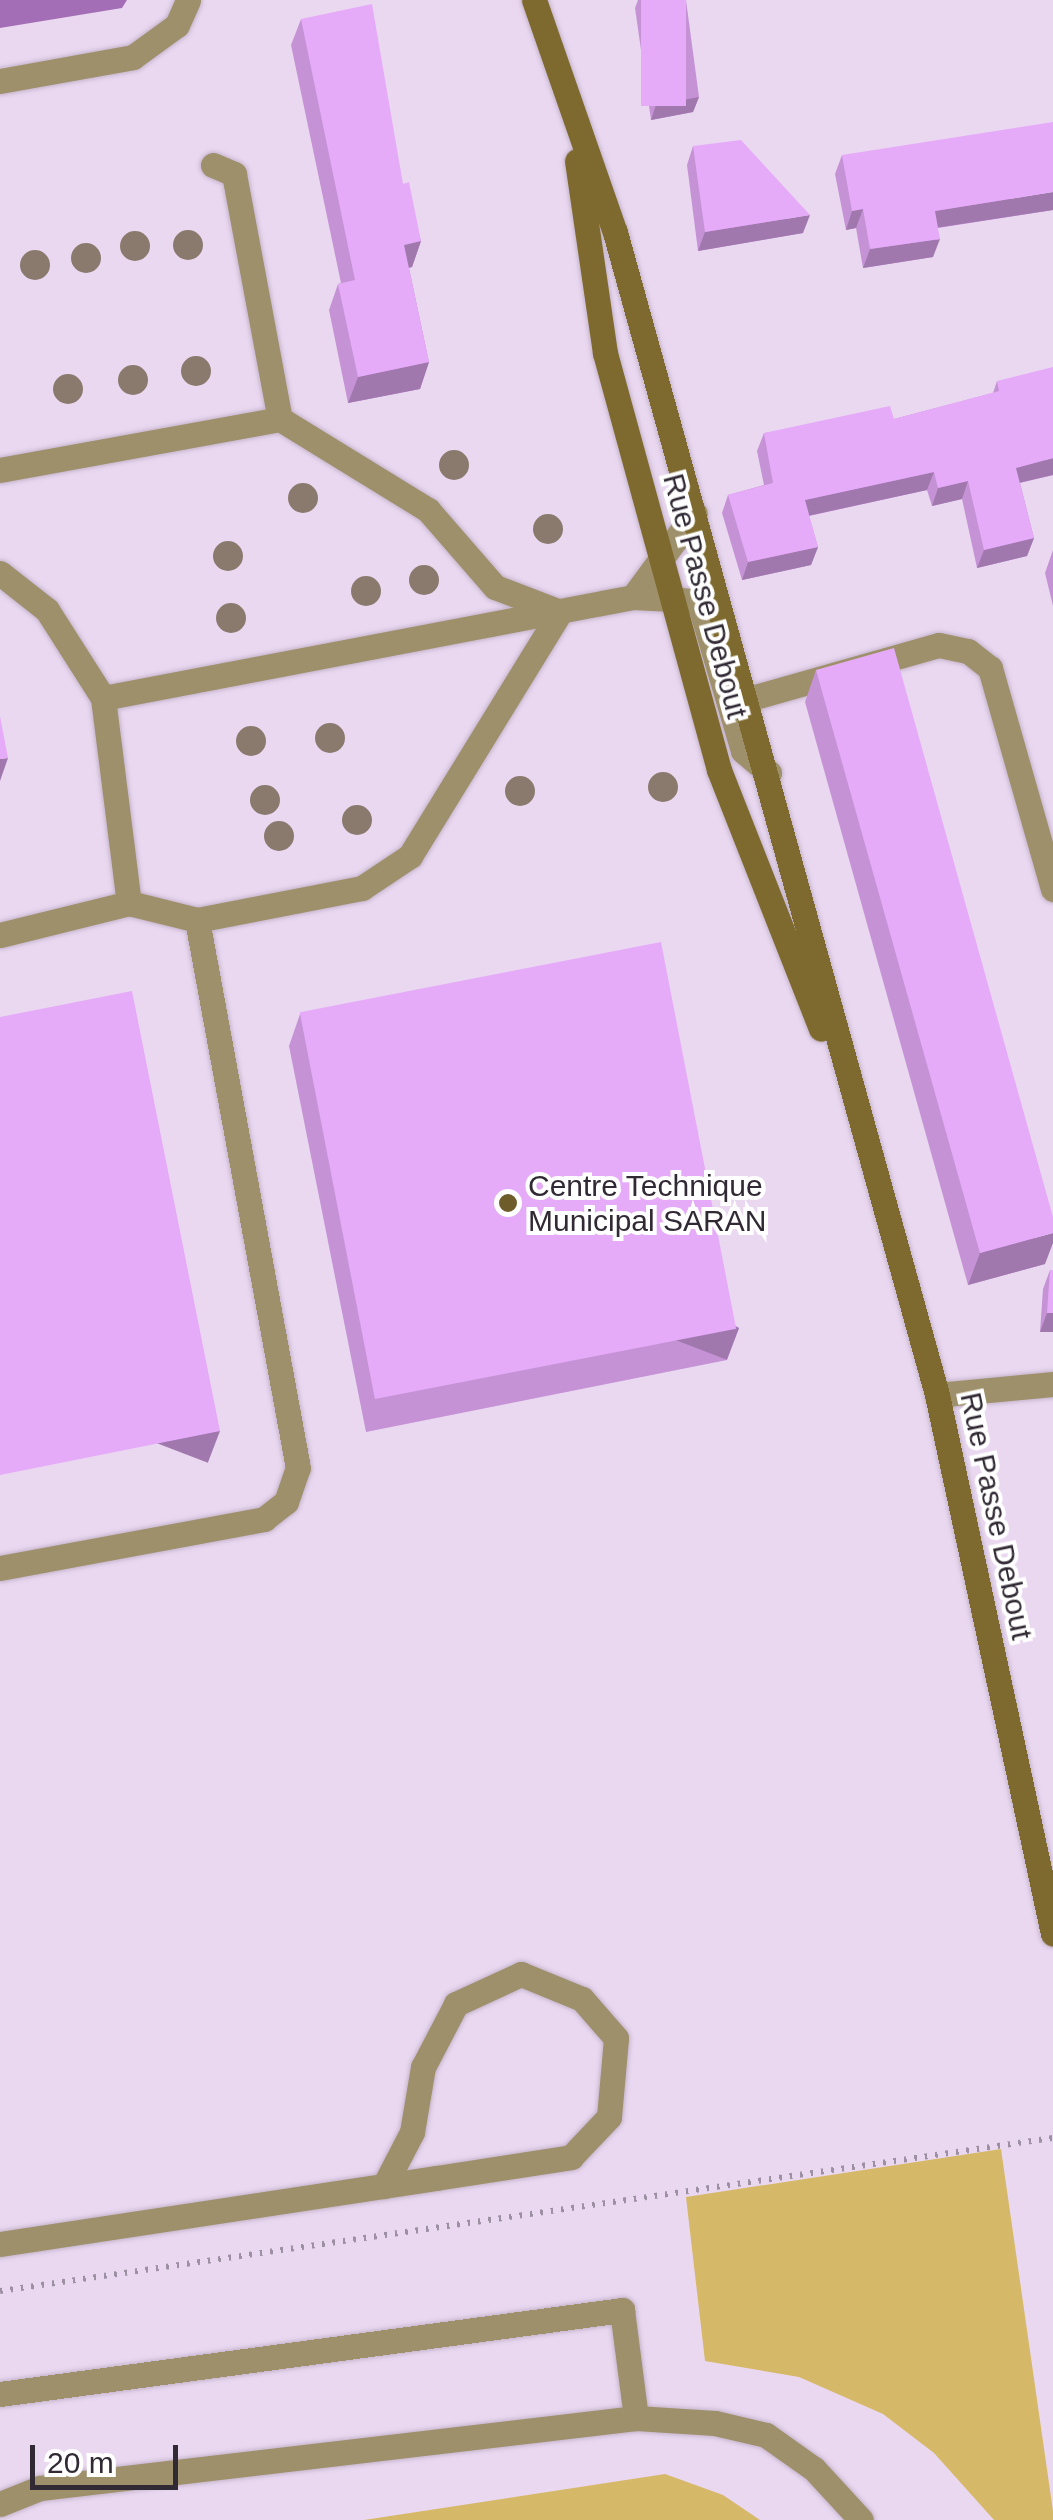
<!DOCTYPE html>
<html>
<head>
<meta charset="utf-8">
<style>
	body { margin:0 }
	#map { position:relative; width:1053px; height:2520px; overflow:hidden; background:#ead8f1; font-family:Arial,sans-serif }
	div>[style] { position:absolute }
	.green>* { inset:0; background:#d6b968 }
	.water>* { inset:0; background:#a46eb6 }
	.path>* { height:6px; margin-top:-3px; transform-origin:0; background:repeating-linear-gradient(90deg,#9e90a3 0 2.5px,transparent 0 10.5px) }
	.roads { filter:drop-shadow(0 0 2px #c5b5cb) drop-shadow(0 0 2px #c5b5cb) }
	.service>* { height:25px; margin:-12.5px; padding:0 12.5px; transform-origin:12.5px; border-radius:12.5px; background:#9e906b }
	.minor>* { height:25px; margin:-12.5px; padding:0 12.5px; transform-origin:12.5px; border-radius:12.5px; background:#9e906b }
	.secondary>* { height:25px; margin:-12.5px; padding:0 12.5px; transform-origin:12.5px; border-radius:12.5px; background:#7e6a2e }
	.trees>* { width:30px; height:30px; margin:-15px; border-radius:50%; background:#8a7a6e }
	.wall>* { inset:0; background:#c593d5 }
	.shaded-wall>* { inset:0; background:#a078ae; transform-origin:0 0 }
	.building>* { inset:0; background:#e5abf8; transform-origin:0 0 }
	.dots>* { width:28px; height:28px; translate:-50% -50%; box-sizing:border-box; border:5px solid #fff; border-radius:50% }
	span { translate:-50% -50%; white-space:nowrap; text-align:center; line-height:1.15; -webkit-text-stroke:8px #fff; paint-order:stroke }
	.street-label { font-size:30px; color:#312a34 }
	.poi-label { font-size:30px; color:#312a34 }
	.left { translate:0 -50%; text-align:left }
	.scale { position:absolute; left:30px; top:2445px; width:148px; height:45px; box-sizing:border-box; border:5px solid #312a34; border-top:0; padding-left:12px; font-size:30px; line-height:35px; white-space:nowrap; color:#312a34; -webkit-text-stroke:8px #fff; paint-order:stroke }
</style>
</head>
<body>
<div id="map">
	<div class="green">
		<i style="clip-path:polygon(1001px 2149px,1053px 2511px,1053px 2520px,994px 2520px,934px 2453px,883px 2414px,799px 2377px,705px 2361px,686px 2197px)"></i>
		<i style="clip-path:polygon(665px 2474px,723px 2495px,760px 2520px,364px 2520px)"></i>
	</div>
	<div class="water">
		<i style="clip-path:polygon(0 0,127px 0,122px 8px,0 28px)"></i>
	</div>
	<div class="path">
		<i style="left:0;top:2291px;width:1064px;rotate:-8.27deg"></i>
	</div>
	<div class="roads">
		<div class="service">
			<i style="left:0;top:81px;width:135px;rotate:-10.2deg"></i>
			<i style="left:133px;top:57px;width:54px;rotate:-36deg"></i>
			<i style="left:177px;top:25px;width:27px;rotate:-66deg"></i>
			<i style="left:213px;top:165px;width:23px;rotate:23deg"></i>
			<i style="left:234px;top:174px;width:249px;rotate:79.4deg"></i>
			<i style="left:0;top:470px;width:285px;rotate:-10.3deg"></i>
			<i style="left:280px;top:419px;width:174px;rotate:31.6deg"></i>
			<i style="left:428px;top:510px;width:102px;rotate:49deg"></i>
			<i style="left:495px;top:587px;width:64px;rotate:21deg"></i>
			<i style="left:0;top:573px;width:60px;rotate:38.2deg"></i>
			<i style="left:47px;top:610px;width:104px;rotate:57.5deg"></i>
			<i style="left:103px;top:698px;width:207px;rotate:82.8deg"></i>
			<i style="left:633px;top:597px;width:104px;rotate:-53.6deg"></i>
			<i style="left:103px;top:698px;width:540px;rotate:-10.79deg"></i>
			<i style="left:633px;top:597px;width:40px;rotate:2.9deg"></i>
			<i style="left:673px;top:599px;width:26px;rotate:7deg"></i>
			<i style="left:699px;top:602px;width:155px;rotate:73.5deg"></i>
			<i style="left:743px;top:751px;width:34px;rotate:40deg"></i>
			<i style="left:0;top:935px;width:133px;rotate:-13.9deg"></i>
			<i style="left:129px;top:903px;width:70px;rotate:14deg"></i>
			<i style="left:197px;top:920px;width:168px;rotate:-11deg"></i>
			<i style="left:362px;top:888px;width:58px;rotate:-33.7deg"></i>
			<i style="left:410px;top:856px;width:286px;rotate:-58.4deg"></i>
			<i style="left:0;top:1568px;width:269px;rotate:-10.5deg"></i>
			<i style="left:264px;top:1519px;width:28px;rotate:-38deg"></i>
			<i style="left:286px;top:1502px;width:36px;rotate:-71deg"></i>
			<i style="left:298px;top:1468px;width:557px;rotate:-100.44deg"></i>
			<i style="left:0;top:2394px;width:628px;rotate:-7.69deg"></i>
			<i style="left:622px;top:2310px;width:109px;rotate:82.6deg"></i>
			<i style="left:0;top:2504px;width:43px;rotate:-21.8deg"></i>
			<i style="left:40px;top:2488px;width:600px;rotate:-6.7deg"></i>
			<i style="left:636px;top:2418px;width:79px;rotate:3.6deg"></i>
			<i style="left:715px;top:2423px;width:52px;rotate:13.2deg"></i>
			<i style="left:766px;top:2435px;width:59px;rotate:35.3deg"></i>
			<i style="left:814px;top:2469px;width:69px;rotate:47.3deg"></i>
		</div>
		<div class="minor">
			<i style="left:748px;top:699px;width:198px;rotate:-15.8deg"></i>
			<i style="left:939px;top:645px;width:30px;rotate:12deg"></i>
			<i style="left:968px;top:651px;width:28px;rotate:38deg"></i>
			<i style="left:990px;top:668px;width:230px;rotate:74.1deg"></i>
			<i style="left:937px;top:1395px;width:117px;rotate:-5.4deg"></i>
			<i style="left:0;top:2244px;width:441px;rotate:-8.6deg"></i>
			<i style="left:436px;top:2178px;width:137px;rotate:-8.8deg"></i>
			<i style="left:571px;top:2157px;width:55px;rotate:-46.5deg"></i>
			<i style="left:609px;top:2117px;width:79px;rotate:-84.9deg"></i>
			<i style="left:616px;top:2038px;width:52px;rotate:-131.1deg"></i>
			<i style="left:582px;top:1999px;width:66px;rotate:-157.7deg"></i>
			<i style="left:521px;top:1974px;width:72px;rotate:155.2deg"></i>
			<i style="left:456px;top:2004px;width:71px;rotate:117.6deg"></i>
			<i style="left:423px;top:2067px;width:66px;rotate:99.6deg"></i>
			<i style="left:412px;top:2132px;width:61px;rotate:117.4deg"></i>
		</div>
		<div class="secondary">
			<i style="left:534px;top:0;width:246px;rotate:70.8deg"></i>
			<i style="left:615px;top:232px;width:1207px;rotate:74.52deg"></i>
			<i style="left:937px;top:1395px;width:551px;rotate:77.85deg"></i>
			<i style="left:577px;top:161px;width:194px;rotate:81.7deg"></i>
			<i style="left:605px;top:353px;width:432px;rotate:74.7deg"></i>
			<i style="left:719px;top:770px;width:278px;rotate:68.5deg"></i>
		</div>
	</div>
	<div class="trees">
		<i style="left:188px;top:245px"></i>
		<i style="left:135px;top:246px"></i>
		<i style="left:86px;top:258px"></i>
		<i style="left:35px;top:265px"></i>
		<i style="left:196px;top:371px"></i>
		<i style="left:133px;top:380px"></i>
		<i style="left:68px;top:389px"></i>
		<i style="left:454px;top:465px"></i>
		<i style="left:303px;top:498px"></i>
		<i style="left:548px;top:529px"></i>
		<i style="left:228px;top:556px"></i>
		<i style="left:424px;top:580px"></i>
		<i style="left:366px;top:591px"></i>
		<i style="left:231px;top:618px"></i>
		<i style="left:330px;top:738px"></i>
		<i style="left:251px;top:741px"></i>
		<i style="left:663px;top:787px"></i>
		<i style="left:520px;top:791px"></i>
		<i style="left:265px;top:800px"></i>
		<i style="left:357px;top:820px"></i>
		<i style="left:279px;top:836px"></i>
	</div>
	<div class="wall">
		<i style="clip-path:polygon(638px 0,686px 0,699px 97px,693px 112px,651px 120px,635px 8px)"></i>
		<i style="clip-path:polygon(301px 19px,403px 184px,421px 241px,412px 267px,409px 268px,429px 362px,420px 389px,348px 403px,329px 310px,338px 284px,341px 283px,291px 45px)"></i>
		<i style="clip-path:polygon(693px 146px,803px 233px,698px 251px,687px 165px)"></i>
		<i style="clip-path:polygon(842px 155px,1053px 210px,938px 228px,933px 257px,863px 268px,856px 228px,846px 230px,835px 174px)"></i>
		<i style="clip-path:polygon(997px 381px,1053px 475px,1020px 483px,1034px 538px,1027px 556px,977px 568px,962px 499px,932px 506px,927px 490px,809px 516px,818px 547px,811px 565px,742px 580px,722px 513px,728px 495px,764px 485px,757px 451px,764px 433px,894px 419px,993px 393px)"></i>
		<i style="clip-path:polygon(1053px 550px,1053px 606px,1045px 573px)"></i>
		<i style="clip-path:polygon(816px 670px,1045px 1264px,968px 1285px,805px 702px)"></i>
		<i style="clip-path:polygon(300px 1014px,739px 1328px,727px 1360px,366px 1432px,289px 1046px)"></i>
		<i style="clip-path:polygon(1050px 1270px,1053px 1270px,1053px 1332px,1040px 1332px,1043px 1289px)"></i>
	</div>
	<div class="shaded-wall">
		<i style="clip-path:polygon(699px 97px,693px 112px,651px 120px,656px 105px)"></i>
		<i style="clip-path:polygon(1053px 192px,1053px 210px,928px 229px,935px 211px)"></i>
		<i style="clip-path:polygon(863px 209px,856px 228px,846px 230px,852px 211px)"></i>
		<i style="clip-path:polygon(810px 215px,803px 233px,698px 251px,705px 232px)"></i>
		<i style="clip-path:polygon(940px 239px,933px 257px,863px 268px,870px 249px)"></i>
		<i style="clip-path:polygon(421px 241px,412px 267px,395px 271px,404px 245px)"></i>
		<i style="clip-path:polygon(429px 362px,420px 389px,348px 403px,358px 377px)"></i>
		<i style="clip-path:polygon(1053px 458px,1053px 475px,1009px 485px,1016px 468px)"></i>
		<i style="clip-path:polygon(934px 472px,927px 490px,798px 518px,805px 500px)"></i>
		<i style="clip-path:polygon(968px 481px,962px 499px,932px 506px,938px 488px)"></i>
		<i style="clip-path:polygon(1034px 538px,1027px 556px,977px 568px,984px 550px)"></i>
		<i style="clip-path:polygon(818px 547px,811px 565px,742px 580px,748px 562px)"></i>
		<i style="clip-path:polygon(8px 758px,0 781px,0 759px)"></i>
		<i style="clip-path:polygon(1053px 1233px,1053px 1243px,1045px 1264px,968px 1285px,980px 1253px)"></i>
		<i style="clip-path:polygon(1047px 1313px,1053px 1313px,1053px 1332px,1040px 1332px)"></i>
		<i style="left:739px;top:1328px;width:34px;height:368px;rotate:111deg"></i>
		<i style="left:220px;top:1431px;width:34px;height:224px;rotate:111deg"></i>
	</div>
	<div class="building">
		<i style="left:641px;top:0;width:45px;height:106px"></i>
		<i style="clip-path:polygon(372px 4px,403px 184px,409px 182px,421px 241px,404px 245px,429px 362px,358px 377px,338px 284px,355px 280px,301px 19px)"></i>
		<i style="clip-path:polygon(1053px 122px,1053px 192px,935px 211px,940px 239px,870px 249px,863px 209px,852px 211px,842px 155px)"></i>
		<i style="clip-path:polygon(741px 140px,810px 215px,705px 232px,693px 146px)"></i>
		<i style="clip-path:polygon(1053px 367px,1053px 458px,1016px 468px,1034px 538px,984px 550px,968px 481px,938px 488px,934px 472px,805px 500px,818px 547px,748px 562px,728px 495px,773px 483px,764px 433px,890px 406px,894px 419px,999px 391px,997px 381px)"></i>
		<i style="clip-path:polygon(894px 648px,1053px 1217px,1053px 1233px,980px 1253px,816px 670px)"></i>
		<i style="clip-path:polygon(0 716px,8px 758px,0 759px)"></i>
		<i style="left:661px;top:942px;width:394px;height:368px;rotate:79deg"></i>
		<i style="clip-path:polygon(132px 991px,220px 1431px,0 1475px,0 1017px)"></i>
		<i style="clip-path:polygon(1050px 1270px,1053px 1270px,1053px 1313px,1047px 1313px)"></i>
	</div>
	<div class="dots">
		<i style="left:508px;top:1203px;background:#6e5c2a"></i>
	</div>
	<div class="street-label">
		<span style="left:705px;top:596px;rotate:75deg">Rue Passe Debout</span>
		<span style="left:996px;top:1516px;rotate:78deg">Rue Passe Debout</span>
	</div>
	<div class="poi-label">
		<span class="left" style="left:528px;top:1203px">Centre Technique<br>Municipal SARAN</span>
	</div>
	<div class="scale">20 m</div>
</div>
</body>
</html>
